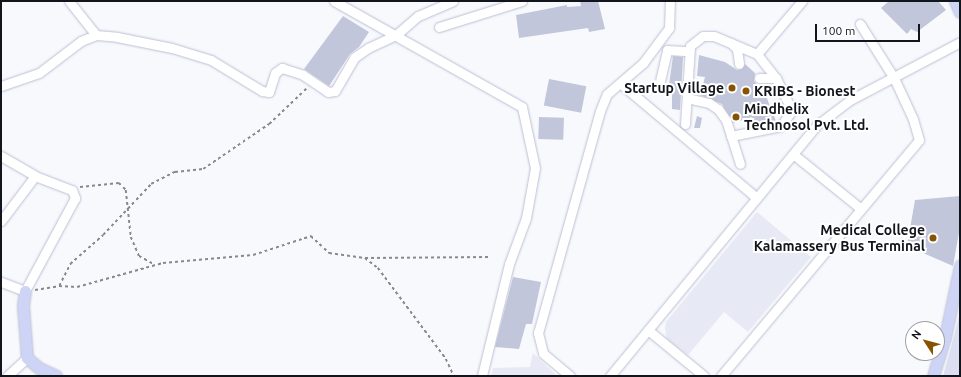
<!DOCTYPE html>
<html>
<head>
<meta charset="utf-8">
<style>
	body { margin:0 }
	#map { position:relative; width:961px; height:377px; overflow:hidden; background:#f8f9fd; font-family:Ubuntu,sans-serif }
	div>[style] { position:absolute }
	.built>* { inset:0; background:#e7e9f4 }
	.green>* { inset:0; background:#dcdff1 }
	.building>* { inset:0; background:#c2c6da; transform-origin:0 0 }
	.path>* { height:1.5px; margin-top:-0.75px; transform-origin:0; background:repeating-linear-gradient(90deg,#87898e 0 3px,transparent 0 6px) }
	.roads { filter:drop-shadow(0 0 1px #bbbfd3) drop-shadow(0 0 1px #bbbfd3) }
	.minor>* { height:9px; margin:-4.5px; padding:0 4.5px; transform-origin:4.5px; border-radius:4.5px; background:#fff }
	.major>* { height:11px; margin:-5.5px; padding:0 5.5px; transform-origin:5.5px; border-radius:5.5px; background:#ced4f5 }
	.dots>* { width:11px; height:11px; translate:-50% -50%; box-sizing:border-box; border:2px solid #fff; border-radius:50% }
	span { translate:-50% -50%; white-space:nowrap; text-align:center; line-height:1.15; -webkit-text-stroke:4px #fff; paint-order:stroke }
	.poi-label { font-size:14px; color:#13151c; font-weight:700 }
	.right { translate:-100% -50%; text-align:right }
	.left { translate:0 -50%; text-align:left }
	.frame { position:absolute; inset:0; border:2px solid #13151c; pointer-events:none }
	.north { position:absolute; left:905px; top:321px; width:40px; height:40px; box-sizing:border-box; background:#fff; border:1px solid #a1a1a4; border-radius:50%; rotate:306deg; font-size:11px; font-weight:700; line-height:16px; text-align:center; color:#13151c }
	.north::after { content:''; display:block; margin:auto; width:14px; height:18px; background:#885300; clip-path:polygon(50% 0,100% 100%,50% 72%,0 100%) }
	.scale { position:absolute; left:815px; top:24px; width:105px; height:18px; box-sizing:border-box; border:2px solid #13151c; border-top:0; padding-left:5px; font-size:12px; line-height:14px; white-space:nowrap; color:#13151c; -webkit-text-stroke:3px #fff; paint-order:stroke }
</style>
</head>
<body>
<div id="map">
	<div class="built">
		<i style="clip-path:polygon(757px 212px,811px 257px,748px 332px,724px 312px,688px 355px,667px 339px,665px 329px,666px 322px)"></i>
		<i style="clip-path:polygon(533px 353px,557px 376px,491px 376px,493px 368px,530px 367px)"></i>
	</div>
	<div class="green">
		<i style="clip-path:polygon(960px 312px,960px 376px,943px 376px,954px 336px)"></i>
	</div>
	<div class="building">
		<i style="clip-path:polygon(580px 1px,598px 1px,605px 29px,589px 32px,588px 28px,519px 38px,516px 15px,567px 5px,567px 7px,581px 6px)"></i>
		<i style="clip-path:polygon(889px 1px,938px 1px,946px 10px,917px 32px,911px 29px,907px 34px,881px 8px)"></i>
		<i style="clip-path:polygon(343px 16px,369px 32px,359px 47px,350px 54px,329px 86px,304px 69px)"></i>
		<i style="clip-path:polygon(699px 55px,725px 62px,737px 70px,742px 69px,745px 64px,755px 73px,754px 81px,766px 96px,776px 121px,755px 125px,752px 117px,733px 123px,722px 104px,700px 95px,705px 77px,697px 76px)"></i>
		<i style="clip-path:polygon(673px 56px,683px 57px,680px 110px,672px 109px,672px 92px,668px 92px)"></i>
		<i style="left:549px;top:79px;width:38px;height:27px;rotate:11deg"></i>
		<i style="clip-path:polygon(697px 116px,702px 118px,700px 128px,694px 128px)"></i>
		<i style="left:539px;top:117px;width:25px;height:22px;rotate:2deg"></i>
		<i style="clip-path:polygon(960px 196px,960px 227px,953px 266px,907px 246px,915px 200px)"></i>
		<i style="clip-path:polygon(513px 277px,541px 282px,532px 324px,526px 324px,519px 349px,495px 347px)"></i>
	</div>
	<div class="path">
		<i style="left:80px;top:187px;width:39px;rotate:-6deg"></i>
		<i style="left:119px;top:183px;width:10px;rotate:45deg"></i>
		<i style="left:126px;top:190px;width:47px;rotate:83.9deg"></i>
		<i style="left:131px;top:237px;width:21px;rotate:67deg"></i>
		<i style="left:139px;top:256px;width:18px;rotate:29deg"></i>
		<i style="left:365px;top:258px;width:126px;rotate:-0.5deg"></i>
		<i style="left:59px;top:286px;width:18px;rotate:3deg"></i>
		<i style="left:77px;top:287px;width:89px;rotate:-15.6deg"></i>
		<i style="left:163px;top:263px;width:90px;rotate:-5.1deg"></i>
		<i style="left:253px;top:255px;width:61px;rotate:-18.1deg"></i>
		<i style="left:311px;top:236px;width:25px;rotate:43deg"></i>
		<i style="left:329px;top:253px;width:36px;rotate:8deg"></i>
		<i style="left:365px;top:258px;width:16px;rotate:38deg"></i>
		<i style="left:378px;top:268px;width:114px;rotate:53.2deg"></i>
		<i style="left:446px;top:359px;width:19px;rotate:65deg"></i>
		<i style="left:35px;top:290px;width:24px;rotate:-9deg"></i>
		<i style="left:59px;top:286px;width:25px;rotate:-63deg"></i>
		<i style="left:70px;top:264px;width:44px;rotate:-41.3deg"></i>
		<i style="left:103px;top:235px;width:70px;rotate:-46.7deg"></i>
		<i style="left:151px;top:184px;width:27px;rotate:-27deg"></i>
		<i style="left:175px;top:172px;width:28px;rotate:-6deg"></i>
		<i style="left:203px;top:169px;width:80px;rotate:-34.3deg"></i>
		<i style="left:269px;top:124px;width:54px;rotate:-43.5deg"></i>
	</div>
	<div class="roads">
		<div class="minor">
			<i style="left:69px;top:1px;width:43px;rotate:51.5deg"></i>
			<i style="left:334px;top:1px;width:216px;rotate:29.4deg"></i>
			<i style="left:522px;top:107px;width:62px;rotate:78deg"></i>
			<i style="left:535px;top:168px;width:51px;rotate:100.2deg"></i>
			<i style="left:526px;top:218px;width:49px;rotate:110.3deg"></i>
			<i style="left:509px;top:264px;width:115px;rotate:103.6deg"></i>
			<i style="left:439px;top:27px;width:87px;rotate:-17.4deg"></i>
			<i style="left:731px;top:43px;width:8px;rotate:45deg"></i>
			<i style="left:737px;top:49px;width:15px;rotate:82deg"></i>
			<i style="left:757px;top:54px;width:70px;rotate:-49.7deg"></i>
			<i style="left:759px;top:78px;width:17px"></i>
			<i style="left:660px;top:81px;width:32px;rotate:-77deg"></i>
			<i style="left:667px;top:50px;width:22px;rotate:3deg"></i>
			<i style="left:621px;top:84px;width:177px;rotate:40deg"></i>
			<i style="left:1px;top:86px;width:40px;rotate:-18.9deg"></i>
			<i style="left:39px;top:73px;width:53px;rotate:-37.3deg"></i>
			<i style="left:81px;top:41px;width:16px;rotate:-22deg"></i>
			<i style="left:96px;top:35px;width:21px;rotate:5deg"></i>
			<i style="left:117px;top:37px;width:56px;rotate:11.3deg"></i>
			<i style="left:172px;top:48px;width:41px;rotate:17.1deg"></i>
			<i style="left:211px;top:60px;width:60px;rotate:31.3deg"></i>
			<i style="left:262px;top:91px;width:7px;rotate:8deg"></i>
			<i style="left:269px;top:92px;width:20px;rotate:-72deg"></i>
			<i style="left:275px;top:73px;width:9px;rotate:-36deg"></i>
			<i style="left:282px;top:68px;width:22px;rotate:18deg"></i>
			<i style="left:303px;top:75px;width:30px;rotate:34deg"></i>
			<i style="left:328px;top:92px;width:7px;rotate:-8deg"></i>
			<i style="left:335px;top:91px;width:39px;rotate:-60deg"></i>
			<i style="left:355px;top:57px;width:16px;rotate:-35deg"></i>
			<i style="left:368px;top:48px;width:31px;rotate:-25deg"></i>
			<i style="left:396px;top:35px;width:29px;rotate:-41deg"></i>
			<i style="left:418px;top:16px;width:38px;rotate:-23deg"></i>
			<i style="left:687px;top:98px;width:23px;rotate:13deg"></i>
			<i style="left:709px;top:103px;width:11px;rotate:34deg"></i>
			<i style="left:718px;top:109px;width:14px;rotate:54deg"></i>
			<i style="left:726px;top:120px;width:46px;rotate:72.3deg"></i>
			<i style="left:685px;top:124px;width:78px;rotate:-86.3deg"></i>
			<i style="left:690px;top:46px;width:16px;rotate:-38deg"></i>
			<i style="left:703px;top:36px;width:11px"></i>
			<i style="left:714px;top:36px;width:47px;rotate:22.7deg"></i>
			<i style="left:757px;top:54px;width:31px;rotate:52deg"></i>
			<i style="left:776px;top:78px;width:30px;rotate:64deg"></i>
			<i style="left:789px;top:105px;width:8px;rotate:83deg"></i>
			<i style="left:790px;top:113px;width:16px;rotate:125deg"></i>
			<i style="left:781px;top:126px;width:51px;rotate:168.7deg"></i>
			<i style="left:793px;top:154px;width:86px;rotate:38.9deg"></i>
			<i style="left:1px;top:156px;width:39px;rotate:30deg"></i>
			<i style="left:35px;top:176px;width:40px;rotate:21deg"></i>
			<i style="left:72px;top:190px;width:9px;rotate:69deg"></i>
			<i style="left:75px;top:198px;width:106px;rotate:118.3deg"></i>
			<i style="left:25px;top:291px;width:26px;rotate:-159deg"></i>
			<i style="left:1px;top:221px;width:56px;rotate:-52.9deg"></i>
			<i style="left:648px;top:330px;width:72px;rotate:39.4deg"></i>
			<i style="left:7px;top:376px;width:27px;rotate:-42deg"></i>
			<i style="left:570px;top:376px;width:35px;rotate:-140deg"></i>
			<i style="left:543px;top:353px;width:21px;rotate:-104deg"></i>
			<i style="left:538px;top:333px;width:230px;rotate:-74.4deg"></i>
			<i style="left:600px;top:111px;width:18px;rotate:-68deg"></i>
			<i style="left:607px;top:94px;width:48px;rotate:-40.7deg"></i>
			<i style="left:643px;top:63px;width:44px;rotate:-53.4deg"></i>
			<i style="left:669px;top:28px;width:27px;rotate:-88deg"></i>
			<i style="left:610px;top:376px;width:325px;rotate:-50.5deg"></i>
			<i style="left:817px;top:125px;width:41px;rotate:-37.1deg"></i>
			<i style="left:850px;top:100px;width:124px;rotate:-27.8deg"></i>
			<i style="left:721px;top:376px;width:308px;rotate:-50deg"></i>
			<i style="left:919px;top:140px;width:22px;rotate:-106deg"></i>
			<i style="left:913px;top:119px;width:45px;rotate:-114.9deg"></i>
			<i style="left:894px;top:78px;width:64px;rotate:-122.2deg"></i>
		</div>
		<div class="major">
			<i style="left:955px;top:1px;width:12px;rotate:66deg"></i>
			<i style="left:25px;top:291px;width:15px;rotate:98deg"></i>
			<i style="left:23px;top:306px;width:52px;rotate:85.6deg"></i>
			<i style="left:27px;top:358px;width:16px;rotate:40deg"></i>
			<i style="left:39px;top:368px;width:19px;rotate:25deg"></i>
			<i style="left:933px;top:376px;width:41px;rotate:-72.9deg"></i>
			<i style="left:945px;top:337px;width:73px;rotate:-78.1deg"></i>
		</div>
	</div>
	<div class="dots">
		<i style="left:732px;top:88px;background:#885300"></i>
		<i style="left:746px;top:91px;background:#885300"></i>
		<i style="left:736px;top:117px;background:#885300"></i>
		<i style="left:933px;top:238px;background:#885300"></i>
	</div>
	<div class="poi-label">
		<span class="right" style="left:724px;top:88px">Startup Village</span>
		<span class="left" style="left:754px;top:91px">KRIBS - Bionest</span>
		<span class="left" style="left:744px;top:117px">Mindhelix<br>Technosol Pvt. Ltd.</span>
		<span class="right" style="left:925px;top:238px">Medical College<br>Kalamassery Bus Terminal</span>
	</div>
	<div class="frame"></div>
	<div class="north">N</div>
	<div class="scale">100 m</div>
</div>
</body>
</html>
